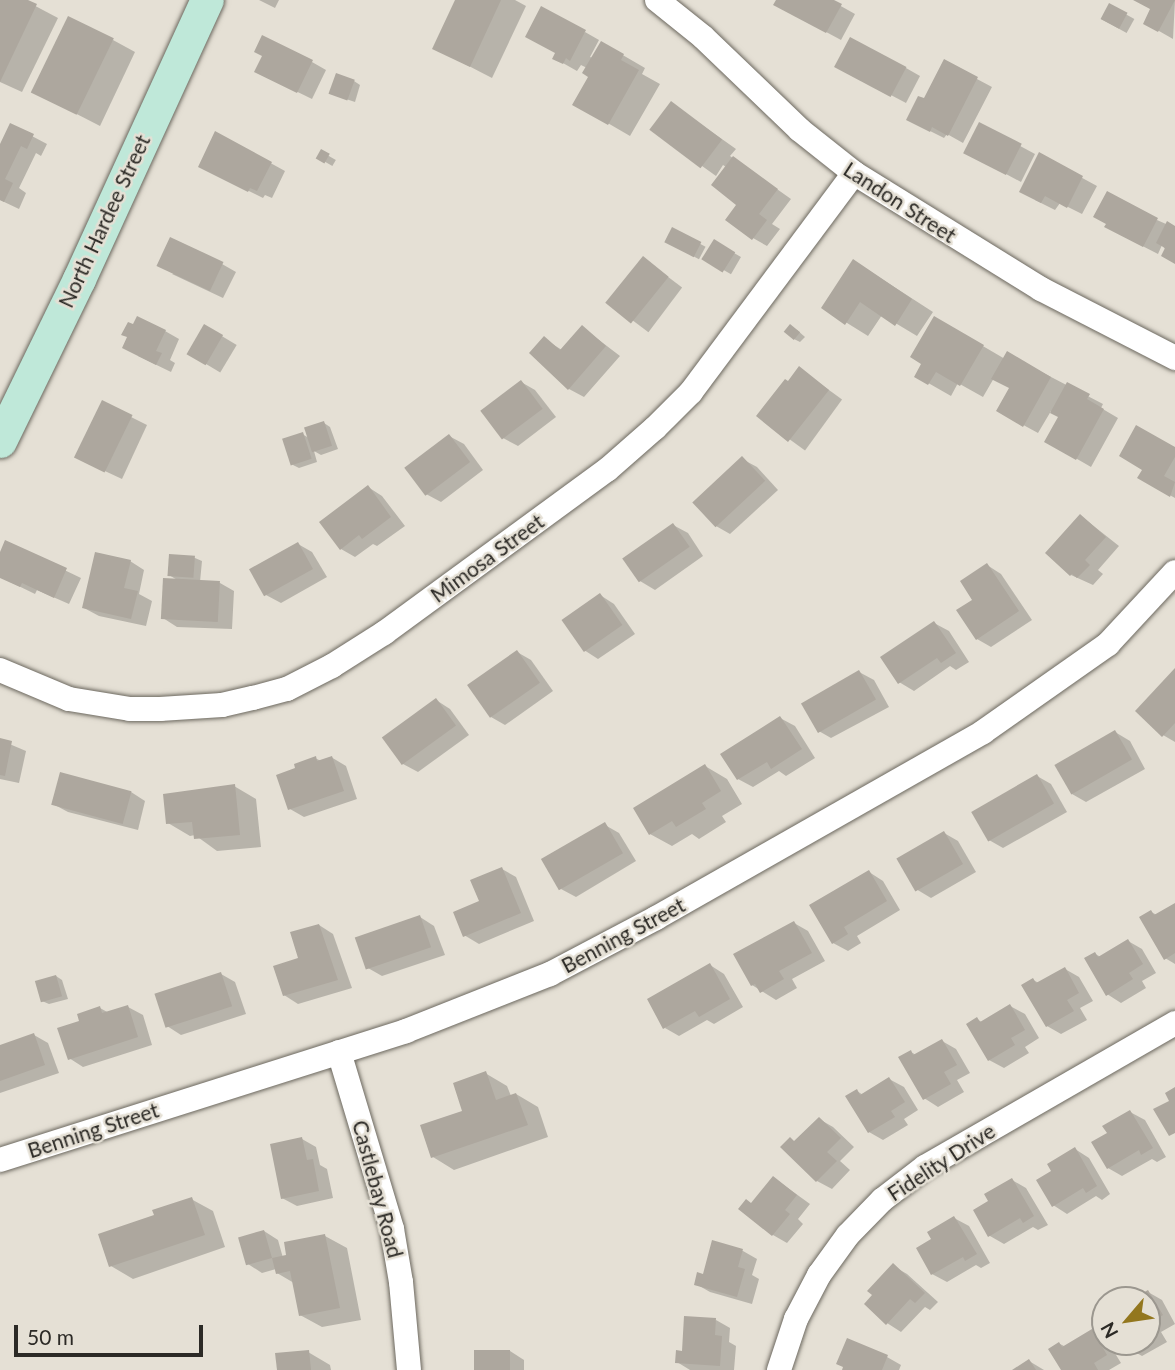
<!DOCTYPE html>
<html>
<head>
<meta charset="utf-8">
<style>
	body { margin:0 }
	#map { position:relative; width:1175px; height:1370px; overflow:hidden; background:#e5e0d5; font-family:Lato,sans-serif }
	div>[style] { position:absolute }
	.shadow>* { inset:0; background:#0003; transform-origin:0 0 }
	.building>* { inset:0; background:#ada79e; transform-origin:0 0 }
	.roads { filter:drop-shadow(0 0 2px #6c685f) drop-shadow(0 0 2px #6c685f) }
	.street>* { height:24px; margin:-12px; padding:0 12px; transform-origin:12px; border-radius:12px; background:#fff }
	.secondary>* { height:33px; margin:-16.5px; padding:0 16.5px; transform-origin:16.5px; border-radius:16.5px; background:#bfe8d9 }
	span { translate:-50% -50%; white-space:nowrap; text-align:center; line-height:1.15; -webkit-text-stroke:5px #e5e0d5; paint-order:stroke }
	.street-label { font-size:21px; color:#2c2a26 }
	.north { position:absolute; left:1091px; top:1286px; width:70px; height:70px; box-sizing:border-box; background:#e5e0d5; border:2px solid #9b978f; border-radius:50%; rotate:241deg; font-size:19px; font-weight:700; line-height:28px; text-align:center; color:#2c2a26 }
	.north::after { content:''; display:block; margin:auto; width:24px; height:32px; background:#93771e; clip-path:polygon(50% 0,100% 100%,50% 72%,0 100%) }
	.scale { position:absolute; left:14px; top:1325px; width:189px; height:32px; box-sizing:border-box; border:4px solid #2c2a26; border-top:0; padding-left:9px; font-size:21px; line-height:24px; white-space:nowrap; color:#2c2a26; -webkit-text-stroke:5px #e5e0d5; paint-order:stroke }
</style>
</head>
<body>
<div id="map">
	<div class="shadow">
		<i style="clip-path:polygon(0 0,24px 0,58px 18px,22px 92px,0 82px)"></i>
		<i style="clip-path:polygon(259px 0,279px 0,275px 8px)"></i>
		<i style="clip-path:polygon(457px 0,515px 0,526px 6px,492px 78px,434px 48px)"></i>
		<i style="clip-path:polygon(778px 0,830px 0,855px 14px,841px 40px,789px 12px)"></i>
		<i style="clip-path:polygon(1135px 0,1175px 0,1173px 39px,1145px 23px,1152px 9px)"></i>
		<i style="left:1109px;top:5px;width:29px;height:16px;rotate:29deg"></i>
		<i style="clip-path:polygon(585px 32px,599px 40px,590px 57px,593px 58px,602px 43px,645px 68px,642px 74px,660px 84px,630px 136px,575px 104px,591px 76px,587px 68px,581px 65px,577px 71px,554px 58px)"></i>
		<i style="clip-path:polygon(113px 40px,135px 52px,100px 126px,34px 92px)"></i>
		<i style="clip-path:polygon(312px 62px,326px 70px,312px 99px,271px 79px)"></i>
		<i style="clip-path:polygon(945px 62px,992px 87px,963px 143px,947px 134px,944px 138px,922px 127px,925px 100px)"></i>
		<i style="clip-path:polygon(906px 68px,920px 76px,906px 103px,851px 74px)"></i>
		<i style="clip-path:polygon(354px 81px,360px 85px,355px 102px,337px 96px)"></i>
		<i style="clip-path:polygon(671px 103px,736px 149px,730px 156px,791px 199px,772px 224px,780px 229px,767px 246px,753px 238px,726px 167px,723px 165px,716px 176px,652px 130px)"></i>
		<i style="clip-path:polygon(980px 124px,1035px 154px,1021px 182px,980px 160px)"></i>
		<i style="clip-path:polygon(11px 125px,47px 144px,41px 156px,36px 153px,19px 188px,26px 193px,19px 209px,0 200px,0 148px)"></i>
		<i style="clip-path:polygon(216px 133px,285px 171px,272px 198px,265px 195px,263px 198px,214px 174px)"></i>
		<i style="left:322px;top:152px;width:16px;height:7px;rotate:30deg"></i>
		<i style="clip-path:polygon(1040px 155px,1097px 186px,1082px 214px,1060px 203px,1055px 210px,1035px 200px)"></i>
		<i style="clip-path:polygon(1157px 220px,1175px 228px,1175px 262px,1162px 245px,1158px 254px,1121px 235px)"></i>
		<i style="left:672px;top:229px;width:38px;height:14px;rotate:28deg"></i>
		<i style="left:715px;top:242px;width:30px;height:20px;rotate:30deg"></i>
		<i style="left:643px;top:258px;width:49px;height:56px;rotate:37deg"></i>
		<i style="clip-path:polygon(854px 261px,933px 312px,917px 336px,882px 315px,868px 336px,823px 308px)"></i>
		<i style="clip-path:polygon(222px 264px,236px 272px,223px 298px,172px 274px)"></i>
		<i style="clip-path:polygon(935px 318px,1005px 359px,1007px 354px,1103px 404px,1101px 408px,1118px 418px,1091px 467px,1046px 441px,1060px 417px,1051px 411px,1038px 433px,998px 411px,1011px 388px,994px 378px,983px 397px,958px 383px,951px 396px,916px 376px,924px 363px)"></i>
		<i style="left:205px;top:326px;width:37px;height:32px;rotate:31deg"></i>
		<i style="clip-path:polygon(582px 327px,620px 356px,584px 397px,569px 389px,531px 353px,544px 339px,562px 350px)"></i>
		<i style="clip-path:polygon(797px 330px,805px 337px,800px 342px,794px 339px)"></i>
		<i style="clip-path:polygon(165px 331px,179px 339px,170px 360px,175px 363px,171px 372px,138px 356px)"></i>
		<i style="left:800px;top:369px;width:52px;height:63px;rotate:36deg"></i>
		<i style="clip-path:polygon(521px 382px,535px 390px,556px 417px,518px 446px,503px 438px,483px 411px)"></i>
		<i style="clip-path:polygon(103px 403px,147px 425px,122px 479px,92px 465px)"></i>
		<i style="clip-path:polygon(324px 423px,330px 427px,338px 449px,321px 455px,314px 451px,317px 462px,299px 468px,293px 465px,302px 434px,309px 438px)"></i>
		<i style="clip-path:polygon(449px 436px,464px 444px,483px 470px,441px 502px,426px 494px)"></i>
		<i style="clip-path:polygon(1175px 449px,1175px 498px,1139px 478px)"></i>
		<i style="clip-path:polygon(742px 459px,757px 467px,778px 490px,730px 534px,716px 526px)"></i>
		<i style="clip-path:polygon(368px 487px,382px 496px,405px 526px,377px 546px,373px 544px,355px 557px,341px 549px)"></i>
		<i style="clip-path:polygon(1081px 516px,1119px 546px,1098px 570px,1103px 574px,1093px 585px,1071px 575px)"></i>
		<i style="clip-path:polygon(673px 525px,688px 533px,703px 556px,655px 590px,640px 581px)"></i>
		<i style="clip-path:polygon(6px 542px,81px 578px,69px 604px,37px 590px,35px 594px,0 577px,0 557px)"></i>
		<i style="clip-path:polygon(298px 544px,312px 552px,327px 577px,281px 603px,266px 595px)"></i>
		<i style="clip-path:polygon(171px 555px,195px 558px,202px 561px,200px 582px,220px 583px,234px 591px,232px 629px,177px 627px,163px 618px,179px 581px,169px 575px)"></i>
		<i style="clip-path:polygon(130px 561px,144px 570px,139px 594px,152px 601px,146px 626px,99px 616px,84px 608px)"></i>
		<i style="clip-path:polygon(987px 565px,1001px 574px,1032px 620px,991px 647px,977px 639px,974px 600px)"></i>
		<i style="clip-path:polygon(600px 595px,614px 604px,635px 634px,598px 659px,584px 650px)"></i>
		<i style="clip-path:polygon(934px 623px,949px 631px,969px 662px,956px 670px,950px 666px,914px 691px,899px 682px)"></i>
		<i style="clip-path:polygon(517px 652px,531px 660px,553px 691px,505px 725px,491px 717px)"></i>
		<i style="clip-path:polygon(1175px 671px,1175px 742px,1163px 735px)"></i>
		<i style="clip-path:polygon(859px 672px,874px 680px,889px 707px,831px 738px,817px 730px)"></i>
		<i style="clip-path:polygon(436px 700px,450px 709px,469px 735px,418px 772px,403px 764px,384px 738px)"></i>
		<i style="clip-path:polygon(780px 718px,795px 726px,815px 758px,786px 776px,779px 771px,753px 787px,738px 779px)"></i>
		<i style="clip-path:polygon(1115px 732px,1130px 741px,1145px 769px,1086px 802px,1072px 794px)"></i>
		<i style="clip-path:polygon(0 740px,26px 751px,19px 783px,0 779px)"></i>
		<i style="clip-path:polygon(331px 757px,346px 766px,357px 799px,304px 817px,290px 809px,298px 769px,315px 758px,321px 761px)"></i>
		<i style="clip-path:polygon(705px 766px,727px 779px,742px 804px,722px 816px,726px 822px,699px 839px,692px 834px,672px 846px,650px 834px)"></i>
		<i style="clip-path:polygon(1037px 776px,1051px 784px,1067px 812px,1003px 848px,989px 840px)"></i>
		<i style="clip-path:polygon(234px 786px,256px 799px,261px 847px,217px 851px,195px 835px,190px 836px,168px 823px)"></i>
		<i style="clip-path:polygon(131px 792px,145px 801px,138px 830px,68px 812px,53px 804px)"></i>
		<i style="clip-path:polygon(605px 825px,619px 833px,636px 861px,576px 897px,561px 889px)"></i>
		<i style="clip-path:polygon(944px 833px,958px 841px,976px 872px,931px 898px,916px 889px)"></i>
		<i style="clip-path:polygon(502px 869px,516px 877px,534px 921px,479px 944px,464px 935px)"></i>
		<i style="clip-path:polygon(869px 872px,883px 881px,900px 910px,857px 936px,861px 943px,848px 951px,833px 943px)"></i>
		<i style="clip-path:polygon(1175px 905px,1175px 964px,1165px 958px,1151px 912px,1157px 915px)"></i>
		<i style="clip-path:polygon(420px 917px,434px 926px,445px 955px,382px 976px,368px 968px)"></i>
		<i style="clip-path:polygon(794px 923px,808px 931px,825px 961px,792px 979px,797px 988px,776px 1000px,752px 985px)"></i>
		<i style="clip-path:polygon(319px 925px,333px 934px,352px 988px,298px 1004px,284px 995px)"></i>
		<i style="clip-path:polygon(1128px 941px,1142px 949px,1156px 973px,1142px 981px,1146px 988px,1121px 1003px,1107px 994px,1095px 954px,1101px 957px)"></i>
		<i style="clip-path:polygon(710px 965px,724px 974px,743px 1007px,714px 1024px,707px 1020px,679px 1036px,665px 1028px)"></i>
		<i style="clip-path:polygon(1065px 969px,1079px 977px,1093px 1001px,1080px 1008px,1087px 1020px,1061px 1034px,1047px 1026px,1033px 980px,1039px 983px)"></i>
		<i style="clip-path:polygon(221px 974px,235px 982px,246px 1014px,181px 1035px,167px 1026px)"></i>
		<i style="clip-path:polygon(56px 976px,62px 980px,68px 999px,49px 1004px,42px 1001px)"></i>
		<i style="clip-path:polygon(1010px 1006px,1025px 1014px,1039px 1038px,1025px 1047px,1029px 1053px,1004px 1068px,989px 1060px,977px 1019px,983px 1023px)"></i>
		<i style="clip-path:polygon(128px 1007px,143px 1015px,152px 1045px,83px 1067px,69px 1058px,81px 1022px,100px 1008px,109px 1013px)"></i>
		<i style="clip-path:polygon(34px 1035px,48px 1043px,59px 1073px,0 1093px,0 1047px)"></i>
		<i style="clip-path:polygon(942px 1041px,956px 1049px,970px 1073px,957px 1080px,964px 1092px,938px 1107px,924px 1098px,911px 1052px,916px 1055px)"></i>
		<i style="clip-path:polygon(485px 1073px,507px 1086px,511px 1096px,516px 1094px,538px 1107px,548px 1137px,454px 1170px,433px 1157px,464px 1112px)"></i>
		<i style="clip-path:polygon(889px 1079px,904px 1087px,918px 1110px,904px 1119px,908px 1125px,883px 1140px,869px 1132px,857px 1091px,863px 1095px)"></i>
		<i style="clip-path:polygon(1130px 1112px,1145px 1120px,1166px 1157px,1157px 1162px,1152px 1159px,1122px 1176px,1108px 1168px,1109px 1134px)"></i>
		<i style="clip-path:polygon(819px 1119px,833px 1127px,854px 1147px,840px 1161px,850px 1170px,832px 1189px,817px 1181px,783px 1147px,795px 1143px)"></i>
		<i style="clip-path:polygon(302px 1139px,316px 1147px,320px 1165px,327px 1169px,333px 1198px,297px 1206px,282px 1198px)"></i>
		<i style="clip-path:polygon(1075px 1149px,1089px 1158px,1110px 1194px,1102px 1200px,1096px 1196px,1067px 1214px,1053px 1205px,1053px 1172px)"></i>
		<i style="clip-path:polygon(774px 1178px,810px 1204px,798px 1219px,803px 1224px,787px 1243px,773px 1235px,752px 1205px)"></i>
		<i style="clip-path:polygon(1012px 1180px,1026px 1188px,1048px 1225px,1038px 1230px,1033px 1227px,1004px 1244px,990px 1236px,990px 1202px)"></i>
		<i style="clip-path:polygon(191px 1199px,213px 1211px,225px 1247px,133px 1279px,111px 1266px,156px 1216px)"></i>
		<i style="clip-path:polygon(954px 1218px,969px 1226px,990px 1263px,981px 1268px,976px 1265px,947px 1282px,932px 1274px,933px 1240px)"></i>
		<i style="clip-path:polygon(264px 1231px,278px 1240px,283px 1258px,325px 1236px,347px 1248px,361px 1320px,322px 1327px,300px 1315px,294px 1283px,277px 1273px,276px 1269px,262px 1273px,248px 1264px)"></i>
		<i style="clip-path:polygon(713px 1243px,743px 1251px,757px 1259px,752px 1275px,759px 1279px,752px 1304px,710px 1292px,696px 1284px,704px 1276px)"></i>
		<i style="clip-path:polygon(893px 1266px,907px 1274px,938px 1302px,930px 1310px,925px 1307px,901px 1332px,887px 1323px)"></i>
		<i style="clip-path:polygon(1148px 1292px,1162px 1300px,1175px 1324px,1161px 1332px,1167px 1342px,1142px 1356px,1128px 1348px,1125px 1342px,1147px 1342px,1147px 1300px,1134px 1300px)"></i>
		<i style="clip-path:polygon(716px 1320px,730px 1328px,729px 1342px,736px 1346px,734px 1370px,690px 1370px,677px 1362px)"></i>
		<i style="clip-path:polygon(1092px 1331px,1108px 1342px,1121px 1363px,1109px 1370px,1063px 1370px,1060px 1344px,1066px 1347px)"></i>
		<i style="clip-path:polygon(510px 1351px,524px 1360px,524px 1370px,476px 1370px)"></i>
		<i style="clip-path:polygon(308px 1352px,330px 1365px,331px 1370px,279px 1370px)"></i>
		<i style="clip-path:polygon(887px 1357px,901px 1365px,899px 1370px,844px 1370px)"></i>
		<i style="clip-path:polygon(1029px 1361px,1044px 1370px,1015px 1370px)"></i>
	</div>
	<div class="building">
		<i style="clip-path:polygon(0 0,28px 0,37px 4px,0 82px)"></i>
		<i style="clip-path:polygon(455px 0,501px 0,470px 67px,432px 49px)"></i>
		<i style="clip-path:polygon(776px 0,834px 0,842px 4px,826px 33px,773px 5px)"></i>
		<i style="clip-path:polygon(1133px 0,1175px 0,1158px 32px,1143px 24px,1150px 9px)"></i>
		<i style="left:1109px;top:3px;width:21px;height:18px;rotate:28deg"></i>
		<i style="clip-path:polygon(541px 6px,586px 30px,570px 61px,566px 58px,563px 64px,552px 59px,555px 53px,525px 37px)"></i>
		<i style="left:68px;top:16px;width:51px;height:85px;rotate:26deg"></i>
		<i style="clip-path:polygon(262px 35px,313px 60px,297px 93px,254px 72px,262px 56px,254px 52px)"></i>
		<i style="left:850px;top:37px;width:64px;height:34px;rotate:28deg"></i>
		<i style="clip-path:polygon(601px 41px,624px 54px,621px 60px,639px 70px,608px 125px,572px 105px,588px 77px,582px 73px)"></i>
		<i style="clip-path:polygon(944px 59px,978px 77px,948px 136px,932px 127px,930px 132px,906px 120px,918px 96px,924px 98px)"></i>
		<i style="left:336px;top:73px;width:20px;height:22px;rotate:20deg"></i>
		<i style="left:671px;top:101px;width:64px;height:36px;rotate:37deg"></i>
		<i style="left:979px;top:122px;width:48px;height:35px;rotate:27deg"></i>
		<i style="clip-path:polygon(10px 123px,34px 134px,27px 149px,21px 146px,5px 179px,13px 183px,4px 202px,0 200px,0 144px)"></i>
		<i style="clip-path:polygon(215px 131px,272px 162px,257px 191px,250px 188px,248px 192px,198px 167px)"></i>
		<i style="left:321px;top:149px;width:10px;height:11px;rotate:29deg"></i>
		<i style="clip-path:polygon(1039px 152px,1083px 176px,1067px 208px,1045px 196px,1041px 203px,1019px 192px)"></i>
		<i style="clip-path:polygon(733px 156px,778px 189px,759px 214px,767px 220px,752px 240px,725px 220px,736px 205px,711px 185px)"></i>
		<i style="clip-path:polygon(1107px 191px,1158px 218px,1143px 247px,1104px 227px,1106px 224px,1093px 217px)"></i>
		<i style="clip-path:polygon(1167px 221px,1175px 226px,1175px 264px,1161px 256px,1165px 248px,1156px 243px)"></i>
		<i style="left:672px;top:227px;width:33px;height:17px;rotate:27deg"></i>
		<i style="left:170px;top:237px;width:59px;height:32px;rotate:25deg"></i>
		<i style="left:714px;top:239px;width:25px;height:24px;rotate:32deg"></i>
		<i style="left:643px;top:256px;width:33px;height:60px;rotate:39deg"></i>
		<i style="clip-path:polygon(853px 259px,912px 299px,895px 326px,860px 302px,845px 325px,821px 308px)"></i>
		<i style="clip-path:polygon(137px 316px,166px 330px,156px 351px,162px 353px,156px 365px,122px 348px,127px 337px,121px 335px,128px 322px,133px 324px)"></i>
		<i style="clip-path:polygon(934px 316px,984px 345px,960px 386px,936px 372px,928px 385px,914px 377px,921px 364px,910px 357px)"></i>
		<i style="left:204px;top:324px;width:22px;height:35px;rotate:30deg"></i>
		<i style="left:790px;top:324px;width:13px;height:10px;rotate:39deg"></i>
		<i style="clip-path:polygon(582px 325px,606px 346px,568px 390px,529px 353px,544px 336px,560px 350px)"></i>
		<i style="clip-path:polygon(1007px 351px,1051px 377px,1023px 427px,996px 411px,1009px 388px,991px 379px)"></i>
		<i style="clip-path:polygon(799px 366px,829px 390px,788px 442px,756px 416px,785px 379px,788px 381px)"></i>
		<i style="left:521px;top:380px;width:36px;height:51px;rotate:53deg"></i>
		<i style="clip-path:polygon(1067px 382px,1090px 394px,1087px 399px,1104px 409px,1076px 460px,1044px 442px,1058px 417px,1050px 413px)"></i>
		<i style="left:102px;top:400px;width:34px;height:64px;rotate:26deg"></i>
		<i style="left:324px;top:421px;width:26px;height:21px;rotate:72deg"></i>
		<i style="clip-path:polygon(1136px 425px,1175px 447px,1175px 457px,1164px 476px,1175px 482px,1170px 497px,1137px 478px,1142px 470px,1119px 456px)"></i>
		<i style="left:303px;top:432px;width:28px;height:22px;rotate:72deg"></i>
		<i style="left:449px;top:434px;width:35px;height:56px;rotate:53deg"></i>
		<i style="left:742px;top:456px;width:34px;height:68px;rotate:47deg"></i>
		<i style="clip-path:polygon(368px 485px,391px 517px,362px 539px,359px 535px,340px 550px,319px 522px)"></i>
		<i style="clip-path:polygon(1080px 514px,1106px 537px,1085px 560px,1090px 565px,1077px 578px,1072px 574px,1070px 576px,1045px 553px)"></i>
		<i style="left:673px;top:523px;width:29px;height:62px;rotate:55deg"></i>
		<i style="clip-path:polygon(5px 540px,67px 568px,54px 598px,22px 583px,20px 587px,0 578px,0 552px)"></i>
		<i style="left:298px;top:542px;width:31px;height:56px;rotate:61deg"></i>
		<i style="clip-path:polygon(95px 552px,131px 560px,124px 588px,138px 591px,131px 619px,82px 608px)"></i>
		<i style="left:169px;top:554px;width:26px;height:22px;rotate:4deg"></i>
		<i style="clip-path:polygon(987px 563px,1019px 611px,976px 640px,956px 610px,972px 600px,960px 581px)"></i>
		<i style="left:163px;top:578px;width:57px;height:41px;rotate:3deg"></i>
		<i style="left:600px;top:593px;width:39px;height:47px;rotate:55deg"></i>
		<i style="clip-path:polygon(934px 621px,956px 653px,941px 663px,937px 658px,898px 684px,880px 657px)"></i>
		<i style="left:517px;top:650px;width:40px;height:61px;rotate:55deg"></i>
		<i style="clip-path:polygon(1175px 668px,1175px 723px,1162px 737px,1135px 711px)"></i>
		<i style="left:859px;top:670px;width:34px;height:67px;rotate:60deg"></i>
		<i style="left:436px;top:698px;width:34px;height:67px;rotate:54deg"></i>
		<i style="clip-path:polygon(780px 716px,802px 749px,771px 769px,767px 762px,737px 780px,720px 754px)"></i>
		<i style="left:1115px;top:730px;width:34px;height:70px;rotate:60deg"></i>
		<i style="clip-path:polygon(0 738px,12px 741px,5px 776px,0 775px)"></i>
		<i style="clip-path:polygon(316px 756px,317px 761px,332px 756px,344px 791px,288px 810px,276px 775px,295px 768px,294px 764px)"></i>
		<i style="clip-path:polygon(705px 764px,721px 791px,702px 803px,706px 809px,676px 827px,672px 821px,649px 835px,633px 808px)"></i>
		<i style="left:60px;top:772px;width:74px;height:34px;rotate:15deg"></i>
		<i style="left:1037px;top:774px;width:34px;height:76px;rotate:60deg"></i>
		<i style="clip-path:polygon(235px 784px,240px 835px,194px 839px,192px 822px,166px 824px,163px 794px)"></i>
		<i style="left:605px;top:822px;width:36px;height:74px;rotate:60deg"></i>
		<i style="left:944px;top:831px;width:38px;height:55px;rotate:60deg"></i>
		<i style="clip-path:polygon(502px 867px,521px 913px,463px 937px,453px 912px,479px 901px,470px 880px)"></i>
		<i style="clip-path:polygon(869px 870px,887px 901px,844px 927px,848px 934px,832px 944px,809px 905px)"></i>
		<i style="clip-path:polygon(1175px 903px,1175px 953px,1164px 960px,1139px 917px,1151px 910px,1154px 915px)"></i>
		<i style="left:420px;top:915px;width:34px;height:69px;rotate:71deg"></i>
		<i style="clip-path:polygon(794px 921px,812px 953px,779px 971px,784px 979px,760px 993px,755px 984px,751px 986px,733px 954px)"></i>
		<i style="clip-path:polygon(319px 924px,338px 980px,283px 996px,273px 966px,298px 958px,290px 932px)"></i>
		<i style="clip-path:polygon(1128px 939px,1143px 964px,1129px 973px,1133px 979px,1106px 996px,1084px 958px,1095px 952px,1098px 957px)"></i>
		<i style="clip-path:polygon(710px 963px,730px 999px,699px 1017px,695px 1011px,663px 1029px,647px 999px)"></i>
		<i style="clip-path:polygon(1065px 967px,1079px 993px,1067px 1000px,1074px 1011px,1046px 1027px,1021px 985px,1033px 978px,1036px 983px)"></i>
		<i style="left:221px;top:972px;width:36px;height:70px;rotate:72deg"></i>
		<i style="left:56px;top:975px;width:22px;height:22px;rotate:74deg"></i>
		<i style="clip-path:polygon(1010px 1004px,1025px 1030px,1011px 1038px,1015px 1045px,988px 1061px,966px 1024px,977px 1017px,980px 1022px)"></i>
		<i style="clip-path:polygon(128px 1005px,138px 1037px,68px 1060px,57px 1028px,79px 1021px,77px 1014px,100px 1006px,102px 1013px)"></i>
		<i style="clip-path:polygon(34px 1033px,45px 1065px,0 1081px,0 1045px)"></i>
		<i style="clip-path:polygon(942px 1039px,957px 1065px,944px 1072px,951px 1084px,923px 1100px,898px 1057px,911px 1050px,913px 1055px)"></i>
		<i style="clip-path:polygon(486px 1071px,496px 1100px,516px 1093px,528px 1125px,431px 1158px,420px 1125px,462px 1111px,453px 1083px)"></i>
		<i style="clip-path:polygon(889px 1077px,905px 1102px,891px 1111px,895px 1117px,868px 1133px,845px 1096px,857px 1089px,860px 1095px)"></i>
		<i style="clip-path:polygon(1175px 1087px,1175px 1133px,1169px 1136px,1153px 1109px,1169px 1101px,1165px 1093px)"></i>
		<i style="clip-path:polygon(1130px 1110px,1153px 1148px,1141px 1155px,1139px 1150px,1107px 1169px,1091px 1142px,1107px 1133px,1102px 1126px)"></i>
		<i style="clip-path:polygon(819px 1117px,841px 1138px,827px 1152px,837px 1161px,816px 1182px,780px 1147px,790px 1137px,794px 1141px)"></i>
		<i style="clip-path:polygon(302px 1137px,307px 1160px,313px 1159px,319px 1191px,281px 1199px,270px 1144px)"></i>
		<i style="clip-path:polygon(1075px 1147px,1097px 1186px,1086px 1193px,1083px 1188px,1052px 1207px,1036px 1180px,1051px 1171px,1047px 1164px)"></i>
		<i style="clip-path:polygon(773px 1176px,797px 1195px,785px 1210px,790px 1214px,772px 1236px,738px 1209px,746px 1199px,751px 1203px)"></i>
		<i style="clip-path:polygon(1012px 1178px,1034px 1216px,1023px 1223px,1020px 1218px,988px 1237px,973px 1210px,988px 1201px,984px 1194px)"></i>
		<i style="clip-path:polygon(192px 1197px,205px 1235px,109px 1267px,98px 1234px,154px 1215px,152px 1210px)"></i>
		<i style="clip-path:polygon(954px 1216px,977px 1254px,965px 1261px,963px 1257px,931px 1275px,916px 1248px,931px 1239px,927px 1232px)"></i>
		<i style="left:264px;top:1230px;width:29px;height:27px;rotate:74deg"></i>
		<i style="clip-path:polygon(325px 1234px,340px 1308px,299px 1316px,290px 1271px,276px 1274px,272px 1258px,286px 1255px,284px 1242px)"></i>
		<i style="clip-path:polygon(712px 1240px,743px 1249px,738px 1267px,745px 1269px,737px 1297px,694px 1285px,697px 1272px,703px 1274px)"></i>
		<i style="clip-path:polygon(893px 1263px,925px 1293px,915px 1303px,910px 1299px,886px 1325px,864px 1304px,872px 1295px,867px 1291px)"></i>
		<i style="clip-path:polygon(1148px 1290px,1163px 1315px,1148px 1324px,1154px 1333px,1147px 1337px,1147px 1300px,1131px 1300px)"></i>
		<i style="clip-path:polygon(684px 1316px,716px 1318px,715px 1335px,722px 1336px,720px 1366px,675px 1363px,676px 1350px,682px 1351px)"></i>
		<i style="clip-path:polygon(1092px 1329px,1107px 1355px,1094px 1363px,1098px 1370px,1061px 1370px,1048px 1349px,1059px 1342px,1062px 1347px)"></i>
		<i style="clip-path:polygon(847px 1338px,888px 1355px,882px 1370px,842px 1370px,843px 1367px,836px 1364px)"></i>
		<i style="clip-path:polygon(1122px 1342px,1139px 1342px,1127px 1349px)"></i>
		<i style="clip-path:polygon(309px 1350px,311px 1370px,277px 1370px,275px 1353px)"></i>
		<i style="left:474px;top:1350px;width:36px;height:20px"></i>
		<i style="clip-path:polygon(1029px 1359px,1036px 1370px,1012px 1370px)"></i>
	</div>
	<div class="roads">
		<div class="street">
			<i style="left:657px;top:0;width:59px;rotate:38.8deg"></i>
			<i style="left:703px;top:37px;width:134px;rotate:43.8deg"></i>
			<i style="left:800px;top:130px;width:69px;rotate:38.5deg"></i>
			<i style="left:854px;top:173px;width:220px;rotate:31.8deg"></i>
			<i style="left:1041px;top:289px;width:151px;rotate:27.2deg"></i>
			<i style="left:0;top:670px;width:75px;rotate:22.8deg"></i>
			<i style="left:69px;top:699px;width:62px;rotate:9.3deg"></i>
			<i style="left:130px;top:709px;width:30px"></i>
			<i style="left:160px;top:709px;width:62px;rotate:-3.7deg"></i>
			<i style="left:222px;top:705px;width:32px;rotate:-13deg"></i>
			<i style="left:253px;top:698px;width:35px;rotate:-15deg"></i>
			<i style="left:287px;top:689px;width:51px;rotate:-27.1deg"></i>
			<i style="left:332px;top:666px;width:62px;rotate:-32.4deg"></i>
			<i style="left:384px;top:633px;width:276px;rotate:-36.2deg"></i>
			<i style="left:607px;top:470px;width:64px;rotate:-41.2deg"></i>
			<i style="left:655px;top:428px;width:51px;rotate:-45deg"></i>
			<i style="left:691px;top:392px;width:273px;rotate:-53.3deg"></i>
			<i style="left:339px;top:1052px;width:185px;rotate:73.3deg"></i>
			<i style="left:392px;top:1229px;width:54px;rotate:80.4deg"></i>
			<i style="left:401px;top:1282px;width:88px;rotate:84.8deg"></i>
			<i style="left:0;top:1160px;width:426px;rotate:-17.6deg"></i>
			<i style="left:406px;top:1031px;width:155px;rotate:-21.6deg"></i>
			<i style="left:550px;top:974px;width:120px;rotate:-27.8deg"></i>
			<i style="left:656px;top:918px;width:376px;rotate:-29.6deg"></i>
			<i style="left:983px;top:732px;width:153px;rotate:-35.1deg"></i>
			<i style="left:1108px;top:644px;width:98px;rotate:-47.1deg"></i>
			<i style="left:779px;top:1370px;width:54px;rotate:-71.6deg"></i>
			<i style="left:796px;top:1319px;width:50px;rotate:-62.4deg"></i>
			<i style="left:819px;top:1275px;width:49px;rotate:-54.1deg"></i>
			<i style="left:848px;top:1235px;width:49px;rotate:-45.8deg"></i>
			<i style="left:882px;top:1200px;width:54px;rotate:-37.5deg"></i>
			<i style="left:925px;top:1167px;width:289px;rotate:-29.9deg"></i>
		</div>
		<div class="secondary">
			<i style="left:0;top:441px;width:180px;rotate:-64deg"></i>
			<i style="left:79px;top:279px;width:307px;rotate:-65.4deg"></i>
		</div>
	</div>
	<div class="street-label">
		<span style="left:900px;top:202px;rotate:33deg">Landon Street</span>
		<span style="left:104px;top:221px;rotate:-65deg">North Hardee Street</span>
		<span style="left:487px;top:558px;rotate:-36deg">Mimosa Street</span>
		<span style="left:623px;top:935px;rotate:-28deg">Benning Street</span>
		<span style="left:93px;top:1130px;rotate:-18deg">Benning Street</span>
		<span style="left:941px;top:1162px;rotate:-33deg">Fidelity Drive</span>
		<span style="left:378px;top:1189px;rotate:75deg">Castlebay Road</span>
	</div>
	<div class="north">N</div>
	<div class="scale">50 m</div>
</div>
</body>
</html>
